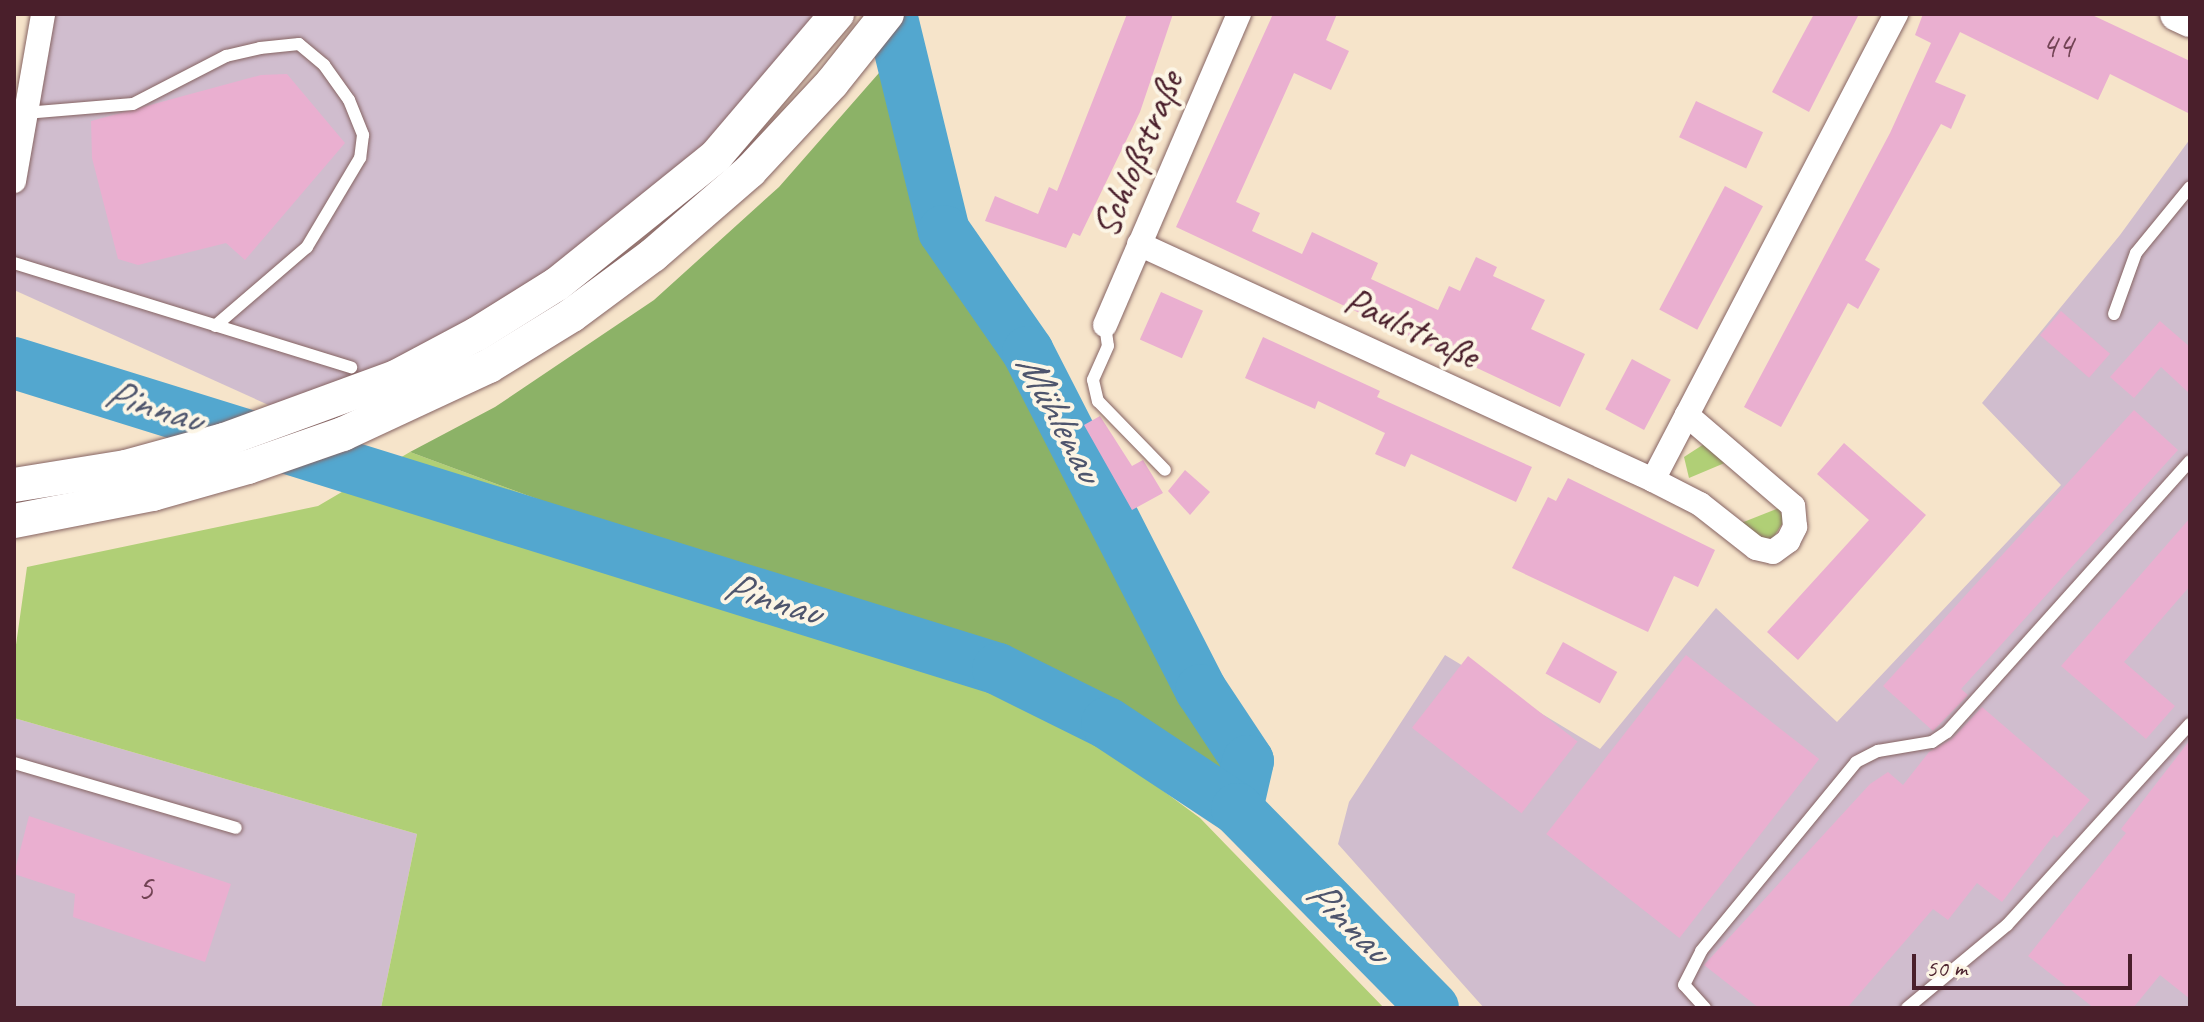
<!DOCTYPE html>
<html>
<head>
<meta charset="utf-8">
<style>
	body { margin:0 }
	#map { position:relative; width:2204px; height:1022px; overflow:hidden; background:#f6e4ca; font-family:Caveat,sans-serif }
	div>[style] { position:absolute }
	.industrial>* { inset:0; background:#d0bdce }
	.green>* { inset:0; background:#b0cf76 }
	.forest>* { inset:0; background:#8cb267 }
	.river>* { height:52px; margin:-26px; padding:0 26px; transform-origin:26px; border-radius:26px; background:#53a7cf }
	.building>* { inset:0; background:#eaafd0; transform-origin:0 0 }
	.roads { filter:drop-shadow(0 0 2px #866463) drop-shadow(0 0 2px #866463) }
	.lane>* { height:12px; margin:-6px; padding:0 6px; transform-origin:6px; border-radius:6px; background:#fff }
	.street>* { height:24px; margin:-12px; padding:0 12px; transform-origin:12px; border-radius:12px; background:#fff }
	.secondary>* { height:34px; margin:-17px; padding:0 17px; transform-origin:17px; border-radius:17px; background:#fff }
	span { translate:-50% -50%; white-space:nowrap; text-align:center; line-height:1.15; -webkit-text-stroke:8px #fcf5e5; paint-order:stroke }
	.number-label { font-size:36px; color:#724354 }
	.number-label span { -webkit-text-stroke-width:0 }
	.street-label { font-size:40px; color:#4a1f2b }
	.water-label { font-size:42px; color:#4e556d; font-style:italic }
	.frame { position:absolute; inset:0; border:16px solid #4a1f2b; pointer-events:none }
	.scale { position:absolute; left:1912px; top:954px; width:220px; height:36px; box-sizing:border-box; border:4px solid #4a1f2b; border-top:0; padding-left:10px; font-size:24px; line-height:28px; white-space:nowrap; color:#4a1f2b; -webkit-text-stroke:6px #fcf5e5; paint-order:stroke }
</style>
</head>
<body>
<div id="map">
	<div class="industrial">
		<i style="clip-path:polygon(48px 14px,815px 14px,768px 75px,685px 164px,533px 285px,406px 359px,284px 412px,14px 290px,14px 192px)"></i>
		<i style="clip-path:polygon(2190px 139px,2190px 1008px,1484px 1008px,1338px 844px,1349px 802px,1445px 655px,1600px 749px,1716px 608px,1837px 722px,2061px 485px,1982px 403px,2120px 235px)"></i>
		<i style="clip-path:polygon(14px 718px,417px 834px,381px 1008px,14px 1008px)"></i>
	</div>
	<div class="green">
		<i style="clip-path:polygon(1704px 444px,1727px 462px,1689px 478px,1684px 457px)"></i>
		<i style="clip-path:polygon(410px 452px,998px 669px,1200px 818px,1384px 1008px,381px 1008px,417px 834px,14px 718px,14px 659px,27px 567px,318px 506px)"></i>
		<i style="clip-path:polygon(1779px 508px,1784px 521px,1773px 538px,1761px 538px,1741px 523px)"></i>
	</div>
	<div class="forest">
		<i style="clip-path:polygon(900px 49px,944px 231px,1028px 352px,1201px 690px,1248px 761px,1237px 809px,1107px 723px,998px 669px,410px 452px,495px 407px,654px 300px,779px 187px)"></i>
	</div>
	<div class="river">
		<i style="left:891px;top:14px;width:223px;rotate:76.3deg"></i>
		<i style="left:944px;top:231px;width:147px;rotate:55.2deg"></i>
		<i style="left:1028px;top:352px;width:380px;rotate:62.9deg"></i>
		<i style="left:1201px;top:690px;width:85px;rotate:56.5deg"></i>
		<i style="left:1248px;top:761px;width:49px;rotate:102.9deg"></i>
		<i style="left:14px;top:363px;width:1030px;rotate:17.27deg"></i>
		<i style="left:998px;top:669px;width:122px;rotate:26.4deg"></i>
		<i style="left:1107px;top:723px;width:156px;rotate:33.5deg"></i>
		<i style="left:1237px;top:809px;width:279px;rotate:45.4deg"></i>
	</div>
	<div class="building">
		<i style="clip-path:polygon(1127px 14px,1173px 14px,1140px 112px,1080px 236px,1073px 233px,1066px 248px,985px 221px,995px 196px,1038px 214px,1049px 187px,1057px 191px)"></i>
		<i style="clip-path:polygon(1273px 14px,1337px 14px,1326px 40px,1349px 51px,1331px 90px,1294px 73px,1236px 202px,1260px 213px,1252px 231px,1302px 254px,1312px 232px,1378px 263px,1371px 279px,1438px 310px,1449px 286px,1460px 291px,1476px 257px,1497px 267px,1493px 276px,1545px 300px,1531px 329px,1585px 354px,1560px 407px,1176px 227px)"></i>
		<i style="clip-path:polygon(1814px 14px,1859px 14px,1809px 112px,1772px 92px)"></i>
		<i style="clip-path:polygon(1923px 14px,2090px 14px,2190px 61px,2190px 114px,2110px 74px,2098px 100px,1960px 32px,1935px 82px,1966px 95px,1951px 129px,1941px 124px,1865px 260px,1880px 269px,1858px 309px,1848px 303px,1781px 427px,1744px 407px,1890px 133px,1931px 43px,1915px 35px)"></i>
		<i style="clip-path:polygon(287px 74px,345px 143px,245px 260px,226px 243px,138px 265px,118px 259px,92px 158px,91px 121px,261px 75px)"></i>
		<i style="left:1696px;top:101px;width:74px;height:40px;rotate:25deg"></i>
		<i style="left:1725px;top:186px;width:43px;height:140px;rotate:28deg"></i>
		<i style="left:1161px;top:292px;width:46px;height:52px;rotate:24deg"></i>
		<i style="left:2061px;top:311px;width:65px;height:32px;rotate:41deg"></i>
		<i style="clip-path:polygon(2160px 321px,2190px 347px,2190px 394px,2161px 367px,2134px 398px,2110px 377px)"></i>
		<i style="clip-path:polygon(1263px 337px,1380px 391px,1377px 397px,1532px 467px,1516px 502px,1411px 454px,1405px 467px,1375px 454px,1385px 433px,1318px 401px,1315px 409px,1245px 378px)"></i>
		<i style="left:1632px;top:359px;width:44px;height:57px;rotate:28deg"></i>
		<i style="clip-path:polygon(2134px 410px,2178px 450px,1961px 689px,1968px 695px,1933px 731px,1883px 686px)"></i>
		<i style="clip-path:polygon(1100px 416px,1132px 466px,1143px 460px,1163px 493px,1132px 510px,1084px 425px)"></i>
		<i style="clip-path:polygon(1844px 443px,1926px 515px,1798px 660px,1767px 632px,1869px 520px,1817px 474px)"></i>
		<i style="clip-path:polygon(1185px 470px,1210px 492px,1190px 515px,1168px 491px)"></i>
		<i style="clip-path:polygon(1568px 478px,1715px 550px,1698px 587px,1674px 576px,1648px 632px,1512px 568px,1548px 497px,1556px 501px)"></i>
		<i style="clip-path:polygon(2190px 518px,2190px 586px,2124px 662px,2175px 706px,2146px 739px,2061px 666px)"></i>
		<i style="left:1563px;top:642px;width:62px;height:36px;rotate:29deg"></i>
		<i style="left:1686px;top:655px;width:169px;height:227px;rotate:38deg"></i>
		<i style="left:1468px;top:656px;width:139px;height:91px;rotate:38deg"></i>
		<i style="clip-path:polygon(1982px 707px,2090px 800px,2057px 838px,2054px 835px,2002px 902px,1977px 883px,1948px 920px,1933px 909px,1847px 1008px,1759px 1008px,1704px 965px,1870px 784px,1888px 772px,1903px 785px,1929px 752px,1952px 739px)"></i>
		<i style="clip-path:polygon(2190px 740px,2190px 999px,2160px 975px,2133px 1008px,2094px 1008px,2028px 956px,2126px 833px,2121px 829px)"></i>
		<i style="clip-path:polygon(29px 816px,231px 884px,205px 962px,73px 917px,75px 894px,14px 874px)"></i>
	</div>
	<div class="roads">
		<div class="lane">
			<i style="left:25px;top:113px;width:108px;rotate:-4.8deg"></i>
			<i style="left:133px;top:104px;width:105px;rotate:-27.3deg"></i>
			<i style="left:226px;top:56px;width:35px;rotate:-13deg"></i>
			<i style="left:260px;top:48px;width:39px;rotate:-6deg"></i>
			<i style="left:299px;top:44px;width:33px;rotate:40deg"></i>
			<i style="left:324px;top:65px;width:43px;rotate:54.5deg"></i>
			<i style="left:349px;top:100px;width:38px;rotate:68deg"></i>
			<i style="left:363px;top:135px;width:23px;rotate:97deg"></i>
			<i style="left:360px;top:158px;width:104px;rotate:120.8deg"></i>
			<i style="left:307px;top:247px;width:121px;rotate:139.3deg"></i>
			<i style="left:14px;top:263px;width:353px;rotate:17.2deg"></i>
			<i style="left:2114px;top:314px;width:65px;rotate:-70.2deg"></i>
			<i style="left:2136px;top:253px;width:85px;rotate:-50.7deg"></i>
			<i style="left:1105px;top:325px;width:21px;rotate:82deg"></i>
			<i style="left:1108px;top:346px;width:37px;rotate:114deg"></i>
			<i style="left:1093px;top:380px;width:22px;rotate:77deg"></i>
			<i style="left:1098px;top:401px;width:96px;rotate:45.8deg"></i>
			<i style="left:14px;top:763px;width:231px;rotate:16.3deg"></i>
			<i style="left:1705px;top:1008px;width:31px;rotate:-132deg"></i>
			<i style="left:1684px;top:985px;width:38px;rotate:-63deg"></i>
			<i style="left:1701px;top:951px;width:244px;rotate:-50.6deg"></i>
			<i style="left:1856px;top:762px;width:25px;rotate:-27deg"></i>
			<i style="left:1878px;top:751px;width:55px;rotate:-9.5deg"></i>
			<i style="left:1932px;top:742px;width:18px;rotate:-34deg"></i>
			<i style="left:1947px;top:732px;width:364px;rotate:-48.1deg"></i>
			<i style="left:1907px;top:1008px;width:130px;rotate:-39.7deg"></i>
			<i style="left:2007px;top:925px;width:272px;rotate:-47.7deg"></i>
		</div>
		<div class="street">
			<i style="left:14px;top:181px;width:169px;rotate:-80.1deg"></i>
			<i style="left:1139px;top:244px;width:566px;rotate:24.66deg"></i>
			<i style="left:1653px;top:480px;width:526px;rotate:-62.46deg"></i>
			<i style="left:1105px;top:325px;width:339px;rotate:-66.7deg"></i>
			<i style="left:1653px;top:480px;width:53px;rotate:27.1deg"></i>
			<i style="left:1700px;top:504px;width:71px;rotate:38.2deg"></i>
			<i style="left:1756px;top:548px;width:17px;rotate:13deg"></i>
			<i style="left:1773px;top:552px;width:19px;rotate:-36deg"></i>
			<i style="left:1788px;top:541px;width:16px;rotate:-63deg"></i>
			<i style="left:1795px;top:527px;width:21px;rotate:-95deg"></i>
			<i style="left:1793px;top:506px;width:140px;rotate:-139.4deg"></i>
		</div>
		<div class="secondary">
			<i style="left:2177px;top:14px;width:14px;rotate:25deg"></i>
			<i style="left:14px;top:485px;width:113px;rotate:-9.1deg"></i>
			<i style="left:126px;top:467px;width:102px;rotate:-15.4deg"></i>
			<i style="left:224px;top:440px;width:183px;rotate:-20.1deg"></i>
			<i style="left:396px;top:377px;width:92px;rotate:-28deg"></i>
			<i style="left:477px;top:334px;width:94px;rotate:-32deg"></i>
			<i style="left:557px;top:284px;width:204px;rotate:-38.8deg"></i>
			<i style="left:716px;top:156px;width:187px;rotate:-49.6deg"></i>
			<i style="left:14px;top:521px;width:142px;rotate:-11deg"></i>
			<i style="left:153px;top:494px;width:99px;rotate:-15.9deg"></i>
			<i style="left:248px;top:467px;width:101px;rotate:-19.2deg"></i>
			<i style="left:343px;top:434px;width:161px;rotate:-25deg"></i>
			<i style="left:489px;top:366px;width:97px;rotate:-31.6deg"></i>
			<i style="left:572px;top:315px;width:101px;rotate:-36.5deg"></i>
			<i style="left:653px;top:255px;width:128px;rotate:-40.9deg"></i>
			<i style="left:750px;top:171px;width:120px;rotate:-47deg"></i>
			<i style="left:832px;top:83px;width:88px;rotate:-51.4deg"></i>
		</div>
	</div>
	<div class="number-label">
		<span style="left:2057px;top:46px">44</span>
		<span style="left:145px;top:889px">5</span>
	</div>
	<div class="street-label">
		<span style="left:1137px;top:154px;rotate:-67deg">Schloßstraße</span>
		<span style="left:1412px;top:327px;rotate:25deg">Paulstraße</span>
	</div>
	<div class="water-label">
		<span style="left:153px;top:406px;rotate:17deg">Pinnau</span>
		<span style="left:1059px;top:417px;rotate:62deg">Mühlenau</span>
		<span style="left:772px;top:599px;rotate:17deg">Pinnau</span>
		<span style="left:1348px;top:921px;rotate:45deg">Pinnau</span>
	</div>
	<div class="frame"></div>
	<div class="scale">50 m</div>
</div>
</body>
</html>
